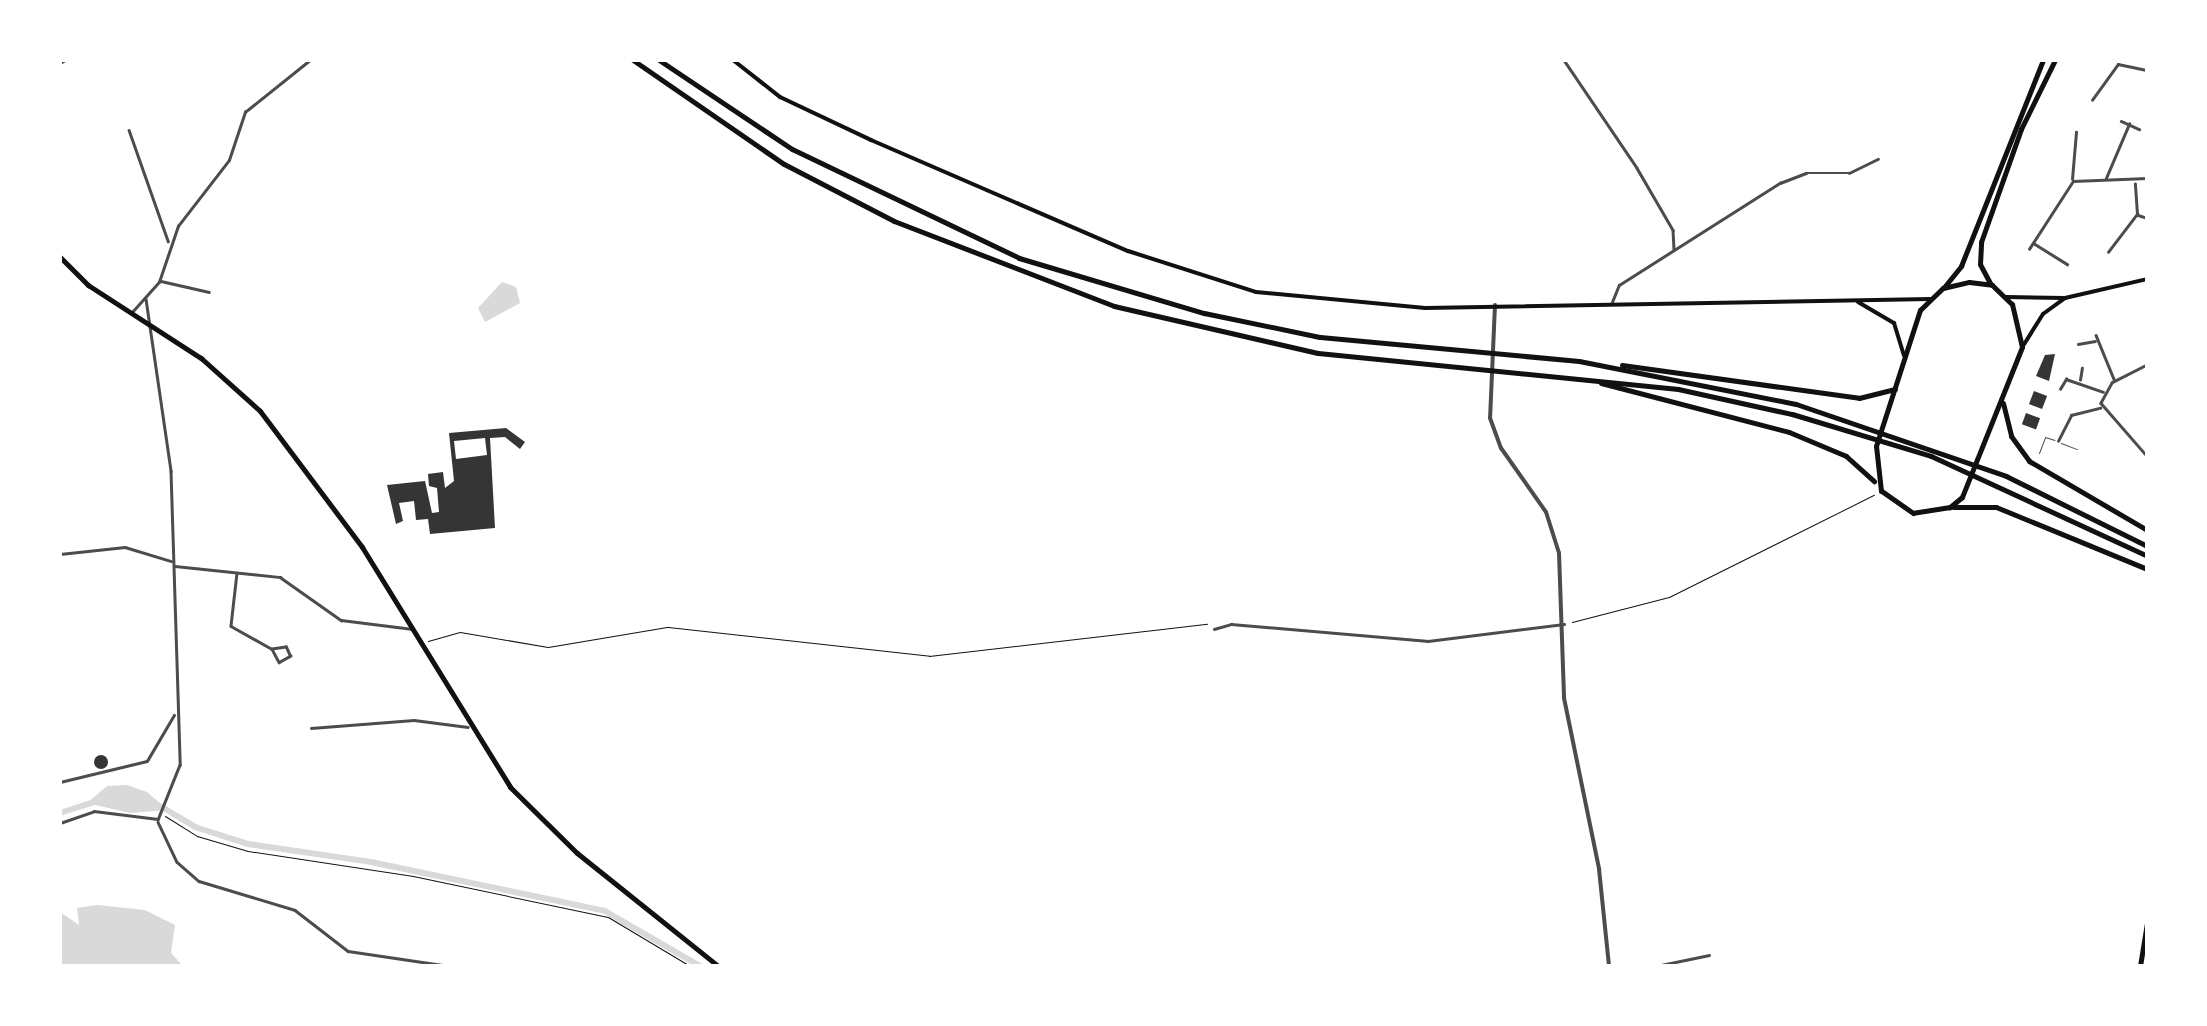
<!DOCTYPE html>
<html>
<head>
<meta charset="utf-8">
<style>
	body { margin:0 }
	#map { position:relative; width:2207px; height:1026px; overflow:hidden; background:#fff; font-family:"Public Sans",sans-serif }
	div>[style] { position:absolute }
	.water>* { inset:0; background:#d9d9d9 }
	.canal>* { height:6px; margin:-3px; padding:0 3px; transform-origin:3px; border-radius:3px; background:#d9d9d9 }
	.building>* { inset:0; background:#353535; transform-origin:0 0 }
	.round { border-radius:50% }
	.path>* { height:1px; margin:-0.5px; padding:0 0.5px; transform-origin:0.5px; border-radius:0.5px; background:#111 }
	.service>* { height:1px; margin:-0.5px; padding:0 0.5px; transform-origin:0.5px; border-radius:0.5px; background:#4c4c4c }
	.minor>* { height:2.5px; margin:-1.25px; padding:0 1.25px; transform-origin:1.25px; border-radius:1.25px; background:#4c4c4c }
	.tertiary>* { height:4px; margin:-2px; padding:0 2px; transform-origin:2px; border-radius:2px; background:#4c4c4c }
	.secondary>* { height:4px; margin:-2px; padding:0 2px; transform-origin:2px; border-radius:2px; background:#111 }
	.primary>* { height:5px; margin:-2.5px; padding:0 2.5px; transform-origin:2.5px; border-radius:2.5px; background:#111 }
	.trunk>* { height:5px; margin:-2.5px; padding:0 2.5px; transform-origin:2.5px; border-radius:2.5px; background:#111 }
	span { translate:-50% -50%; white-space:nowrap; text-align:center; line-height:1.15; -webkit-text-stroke:8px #fff; paint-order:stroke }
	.frame { position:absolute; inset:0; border:62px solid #fff; pointer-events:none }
</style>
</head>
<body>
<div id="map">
	<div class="water">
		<i style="clip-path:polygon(502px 282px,516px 287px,520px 303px,485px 322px,478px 308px)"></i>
		<i style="clip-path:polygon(127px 785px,147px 792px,168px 810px,130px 813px,87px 803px,107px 786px)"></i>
		<i style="clip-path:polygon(97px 905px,145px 910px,175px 925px,171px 953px,183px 966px,60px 966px,60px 912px,79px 925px,77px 908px)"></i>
	</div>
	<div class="canal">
		<i style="left:162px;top:807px;width:39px;rotate:31deg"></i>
		<i style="left:195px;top:827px;width:56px;rotate:17.8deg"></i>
		<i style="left:248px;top:844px;width:124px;rotate:8.3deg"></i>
		<i style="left:371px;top:862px;width:239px;rotate:11.8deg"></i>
		<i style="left:605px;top:911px;width:110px;rotate:30.1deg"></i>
		<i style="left:60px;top:813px;width:33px;rotate:-18deg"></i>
	</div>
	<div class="building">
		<i style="clip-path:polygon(2055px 354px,2049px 381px,2036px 376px,2045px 355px)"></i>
		<i style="left:2034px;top:391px;width:14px;height:14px;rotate:21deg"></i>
		<i style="left:2026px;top:413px;width:15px;height:12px;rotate:20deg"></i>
		<i style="clip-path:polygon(evenodd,506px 428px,525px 442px,520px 449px,505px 437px,490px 438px,495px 528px,430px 534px,428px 519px,416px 520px,414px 501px,399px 503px,403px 521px,396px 524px,387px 485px,425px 481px,432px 513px,439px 512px,437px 488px,429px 486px,428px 474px,443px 472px,445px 488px,454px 481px,449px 433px,506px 428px,485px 438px,487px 455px,456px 459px,454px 441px,485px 438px)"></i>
		<i class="round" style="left:94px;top:755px;width:14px;height:14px"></i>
	</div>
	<div class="path">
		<i style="left:1572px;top:622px;width:100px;rotate:-14.5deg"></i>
		<i style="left:1669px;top:597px;width:229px;rotate:-26.5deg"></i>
		<i style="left:428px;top:641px;width:33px;rotate:-16deg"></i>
		<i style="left:460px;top:632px;width:89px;rotate:9.7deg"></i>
		<i style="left:548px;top:647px;width:122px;rotate:-9.5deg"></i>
		<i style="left:668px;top:627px;width:263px;rotate:6.3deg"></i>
		<i style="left:929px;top:656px;width:280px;rotate:-6.6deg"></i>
		<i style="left:165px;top:816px;width:38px;rotate:32deg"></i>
		<i style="left:197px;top:836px;width:53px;rotate:16.4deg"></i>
		<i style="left:248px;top:851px;width:167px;rotate:8.6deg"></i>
		<i style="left:413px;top:876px;width:199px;rotate:11.9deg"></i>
		<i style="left:608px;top:917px;width:96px;rotate:30.9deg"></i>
	</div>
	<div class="service">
		<i style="left:2061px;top:443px;width:17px;rotate:21deg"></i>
		<i style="left:2039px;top:453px;width:17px;rotate:-69deg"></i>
		<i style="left:2045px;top:437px;width:10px;rotate:17deg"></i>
	</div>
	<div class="minor">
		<i style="left:1564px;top:60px;width:130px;rotate:55.9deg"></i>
		<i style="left:1637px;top:168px;width:72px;rotate:59.9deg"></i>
		<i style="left:1673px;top:230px;width:20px;rotate:87deg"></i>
		<i style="left:60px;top:63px;width:6px;rotate:-31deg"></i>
		<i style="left:2092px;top:100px;width:44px;rotate:-54.2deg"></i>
		<i style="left:2118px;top:64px;width:30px;rotate:12deg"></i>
		<i style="left:2121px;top:121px;width:20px;rotate:24deg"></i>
		<i style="left:129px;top:130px;width:118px;rotate:70.6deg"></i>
		<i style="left:2106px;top:178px;width:59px;rotate:-66.9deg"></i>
		<i style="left:2072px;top:179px;width:47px;rotate:-85.1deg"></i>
		<i style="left:2138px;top:215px;width:9px;rotate:18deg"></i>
		<i style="left:2035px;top:244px;width:38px;rotate:32deg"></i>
		<i style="left:2029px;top:249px;width:81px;rotate:-57.1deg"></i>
		<i style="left:2073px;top:181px;width:74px;rotate:-2.3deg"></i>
		<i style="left:2108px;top:252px;width:48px;rotate:-52.7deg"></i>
		<i style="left:2137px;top:214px;width:30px;rotate:-94deg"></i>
		<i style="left:161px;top:281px;width:49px;rotate:12.9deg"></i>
		<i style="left:146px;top:299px;width:174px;rotate:81.7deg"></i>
		<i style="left:171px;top:471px;width:294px;rotate:88.2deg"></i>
		<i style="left:180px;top:765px;width:59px;rotate:111.8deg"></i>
		<i style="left:1612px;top:302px;width:18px;rotate:-68deg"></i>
		<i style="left:1619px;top:285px;width:191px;rotate:-32.4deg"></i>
		<i style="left:1780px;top:183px;width:28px;rotate:-21deg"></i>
		<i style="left:1806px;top:173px;width:43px"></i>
		<i style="left:1849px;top:173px;width:32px;rotate:-26deg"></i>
		<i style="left:132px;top:312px;width:40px;rotate:-48deg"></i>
		<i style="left:159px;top:282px;width:59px;rotate:-71.3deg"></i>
		<i style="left:178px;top:226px;width:83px;rotate:-52.3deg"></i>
		<i style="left:229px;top:160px;width:51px;rotate:-71.6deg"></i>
		<i style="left:245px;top:112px;width:83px;rotate:-38.7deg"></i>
		<i style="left:2096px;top:335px;width:48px;rotate:67.8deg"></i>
		<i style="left:2078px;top:344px;width:17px;rotate:-10deg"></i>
		<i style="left:2147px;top:365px;width:39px;rotate:153deg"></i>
		<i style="left:2112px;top:383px;width:23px;rotate:119deg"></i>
		<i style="left:2101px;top:403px;width:70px;rotate:49deg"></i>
		<i style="left:2080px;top:380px;width:12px;rotate:-81deg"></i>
		<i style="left:2060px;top:389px;width:12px;rotate:-59deg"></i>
		<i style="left:2066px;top:379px;width:39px;rotate:19deg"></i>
		<i style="left:2058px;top:441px;width:29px;rotate:-63deg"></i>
		<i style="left:2071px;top:415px;width:30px;rotate:-14deg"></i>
		<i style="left:60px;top:554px;width:65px;rotate:-6.1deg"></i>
		<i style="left:125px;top:547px;width:48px;rotate:16.9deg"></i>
		<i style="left:175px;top:566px;width:106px;rotate:6deg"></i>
		<i style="left:280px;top:577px;width:75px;rotate:35.2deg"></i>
		<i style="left:341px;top:620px;width:72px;rotate:7.2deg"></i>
		<i style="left:237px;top:573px;width:53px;rotate:96.5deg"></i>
		<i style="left:231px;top:626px;width:47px;rotate:29.3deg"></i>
		<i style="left:272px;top:649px;width:15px;rotate:62deg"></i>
		<i style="left:279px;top:662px;width:13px;rotate:-29deg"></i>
		<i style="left:290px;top:656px;width:10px;rotate:-114deg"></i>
		<i style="left:286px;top:647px;width:14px;rotate:172deg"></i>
		<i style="left:1214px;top:629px;width:18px;rotate:-16deg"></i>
		<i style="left:1231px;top:624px;width:198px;rotate:4.9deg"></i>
		<i style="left:1428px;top:641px;width:137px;rotate:-7.1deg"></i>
		<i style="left:311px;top:728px;width:103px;rotate:-4.4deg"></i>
		<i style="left:414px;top:720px;width:54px;rotate:7.4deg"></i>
		<i style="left:60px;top:782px;width:89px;rotate:-13.6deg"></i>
		<i style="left:147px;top:761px;width:53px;rotate:-59.6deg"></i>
		<i style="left:158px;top:822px;width:44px;rotate:64.6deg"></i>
		<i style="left:177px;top:862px;width:29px;rotate:41deg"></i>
		<i style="left:199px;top:881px;width:100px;rotate:16.8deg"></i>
		<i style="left:295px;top:910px;width:67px;rotate:37.7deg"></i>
		<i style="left:348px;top:951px;width:102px;rotate:8.4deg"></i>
		<i style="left:60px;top:823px;width:36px;rotate:-19deg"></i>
		<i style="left:94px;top:811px;width:64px;rotate:7.2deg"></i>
		<i style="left:1656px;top:966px;width:54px;rotate:-11.7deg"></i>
	</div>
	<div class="tertiary">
		<i style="left:1495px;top:305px;width:113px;rotate:92.5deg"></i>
		<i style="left:1490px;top:418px;width:32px;rotate:70deg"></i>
		<i style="left:1501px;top:448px;width:78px;rotate:54.9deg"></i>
		<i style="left:1546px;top:512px;width:43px;rotate:72.4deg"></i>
		<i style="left:1559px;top:553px;width:145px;rotate:88deg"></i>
		<i style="left:1564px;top:698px;width:175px;rotate:78.4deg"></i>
		<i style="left:1599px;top:869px;width:98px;rotate:84.1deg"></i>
	</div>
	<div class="secondary">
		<i style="left:733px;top:60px;width:60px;rotate:38.2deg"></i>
		<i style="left:780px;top:97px;width:101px;rotate:25.3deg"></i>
		<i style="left:871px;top:140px;width:280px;rotate:23.4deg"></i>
		<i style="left:1128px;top:251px;width:134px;rotate:17.8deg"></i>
		<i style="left:1256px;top:292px;width:170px;rotate:5.4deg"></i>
		<i style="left:1425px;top:308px;width:505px;rotate:-1.02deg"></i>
		<i style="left:2006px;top:297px;width:59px;rotate:1deg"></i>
		<i style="left:2065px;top:298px;width:84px;rotate:-13deg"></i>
		<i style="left:1858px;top:302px;width:42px;rotate:30.3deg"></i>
		<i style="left:1894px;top:323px;width:34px;rotate:73deg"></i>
		<i style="left:2023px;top:346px;width:38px;rotate:-58deg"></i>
		<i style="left:2043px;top:314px;width:27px;rotate:-36deg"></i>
	</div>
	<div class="primary">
		<i style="left:60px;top:257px;width:40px;rotate:45deg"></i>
		<i style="left:88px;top:285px;width:135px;rotate:32.9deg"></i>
		<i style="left:201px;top:358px;width:79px;rotate:41.9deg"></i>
		<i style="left:260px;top:411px;width:170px;rotate:53.1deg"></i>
		<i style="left:362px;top:547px;width:282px;rotate:58.3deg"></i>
		<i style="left:510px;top:787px;width:94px;rotate:44.6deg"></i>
		<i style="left:577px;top:853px;width:181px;rotate:38.7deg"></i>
		<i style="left:2140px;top:966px;width:44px;rotate:-80.8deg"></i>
	</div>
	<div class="trunk">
		<i style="left:633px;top:60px;width:183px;rotate:34.6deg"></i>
		<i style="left:784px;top:164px;width:124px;rotate:27.4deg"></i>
		<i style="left:894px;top:221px;width:236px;rotate:21.1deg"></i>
		<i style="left:1114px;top:306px;width:209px;rotate:13deg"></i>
		<i style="left:1318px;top:353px;width:362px;rotate:5.7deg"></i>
		<i style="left:1678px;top:389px;width:117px;rotate:12.4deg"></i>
		<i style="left:1792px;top:414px;width:145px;rotate:16.8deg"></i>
		<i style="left:1931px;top:456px;width:238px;rotate:24.8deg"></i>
		<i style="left:659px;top:60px;width:160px;rotate:33.8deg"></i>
		<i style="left:792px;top:149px;width:252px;rotate:25.6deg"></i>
		<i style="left:1019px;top:258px;width:193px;rotate:16.6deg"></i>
		<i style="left:1204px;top:313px;width:118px;rotate:11.7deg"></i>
		<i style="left:1320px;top:337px;width:260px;rotate:5.3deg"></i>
		<i style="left:1579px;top:361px;width:221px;rotate:11.2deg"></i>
		<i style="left:1796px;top:404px;width:222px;rotate:18.9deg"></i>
		<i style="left:2006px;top:476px;width:157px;rotate:26.4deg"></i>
		<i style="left:1969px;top:282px;width:23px;rotate:7deg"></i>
		<i style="left:1992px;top:285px;width:28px;rotate:44deg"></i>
		<i style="left:2012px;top:304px;width:44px;rotate:76.9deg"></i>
		<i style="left:2022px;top:347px;width:162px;rotate:111.8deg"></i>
		<i style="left:1962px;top:497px;width:16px;rotate:140deg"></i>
		<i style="left:1950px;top:507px;width:37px;rotate:171deg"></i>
		<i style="left:1913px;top:513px;width:39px;rotate:-145deg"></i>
		<i style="left:1881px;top:491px;width:45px;rotate:-96.3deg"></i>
		<i style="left:1876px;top:446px;width:143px;rotate:-72.1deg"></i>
		<i style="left:1920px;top:310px;width:32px;rotate:-44deg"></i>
		<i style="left:1943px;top:288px;width:27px;rotate:-13deg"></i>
		<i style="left:1990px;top:283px;width:21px;rotate:-118deg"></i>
		<i style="left:1980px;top:264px;width:22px;rotate:-87deg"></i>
		<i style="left:1981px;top:242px;width:120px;rotate:-70.5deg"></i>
		<i style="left:2021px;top:129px;width:77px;rotate:-63.8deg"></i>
		<i style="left:1945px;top:286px;width:26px;rotate:-51deg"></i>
		<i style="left:1961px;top:266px;width:222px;rotate:-68.3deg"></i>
		<i style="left:1622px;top:365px;width:239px;rotate:7.9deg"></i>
		<i style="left:1859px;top:398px;width:37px;rotate:-14deg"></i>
		<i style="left:1601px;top:383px;width:194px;rotate:14.6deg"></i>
		<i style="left:1789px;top:432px;width:62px;rotate:22.8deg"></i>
		<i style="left:1846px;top:456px;width:38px;rotate:42deg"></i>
		<i style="left:2003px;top:403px;width:34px;rotate:76deg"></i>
		<i style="left:2011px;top:436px;width:31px;rotate:54deg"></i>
		<i style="left:2029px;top:461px;width:137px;rotate:30.3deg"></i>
		<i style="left:1953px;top:507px;width:43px"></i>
		<i style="left:1996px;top:507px;width:163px;rotate:22.3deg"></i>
	</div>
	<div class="frame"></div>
</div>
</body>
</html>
